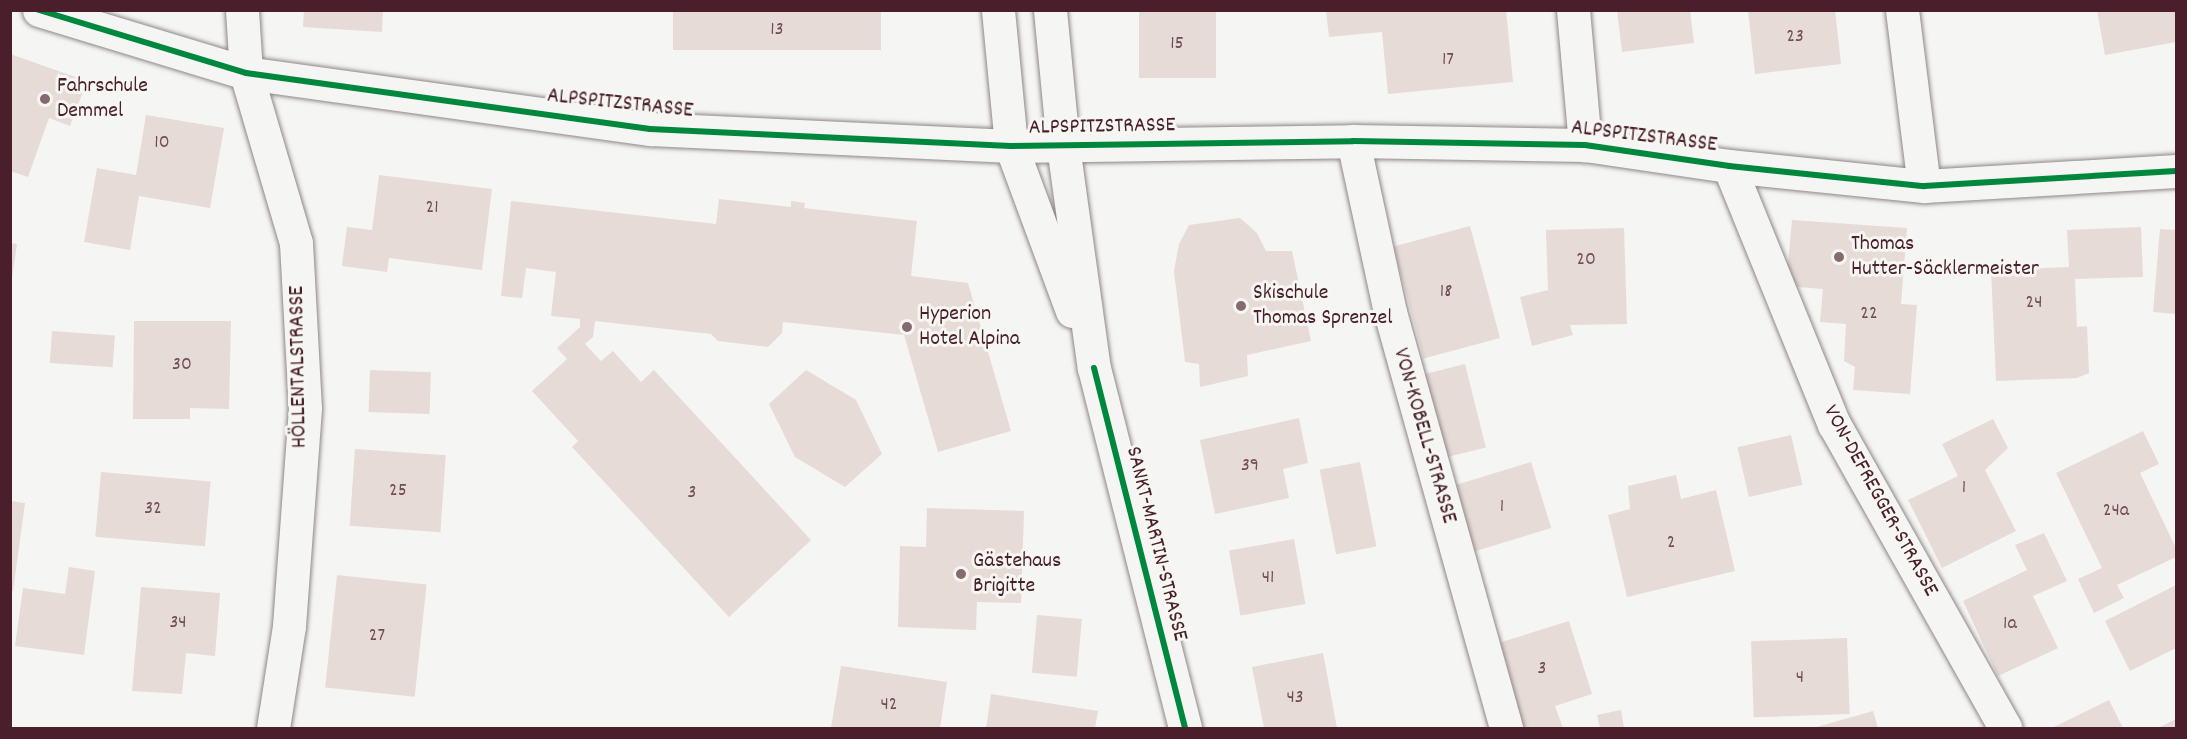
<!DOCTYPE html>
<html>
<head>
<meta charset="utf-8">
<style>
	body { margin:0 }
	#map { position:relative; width:2187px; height:739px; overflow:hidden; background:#f5f5f3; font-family:Dekko,sans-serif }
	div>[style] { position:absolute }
	.building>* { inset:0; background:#e6dbd7; transform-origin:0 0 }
	.roads { filter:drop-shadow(0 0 2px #8f8788) drop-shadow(0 0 2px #8f8788) }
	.minor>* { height:33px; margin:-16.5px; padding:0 16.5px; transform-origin:16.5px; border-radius:16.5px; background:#f5f5f3 }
	.major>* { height:33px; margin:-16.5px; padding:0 16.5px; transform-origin:16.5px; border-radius:16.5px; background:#f5f5f3 }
	.cycleway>* { height:6px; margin:-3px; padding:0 3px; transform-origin:3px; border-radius:3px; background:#00873e }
	.dots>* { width:16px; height:16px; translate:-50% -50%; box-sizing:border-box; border:3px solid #f6f6f2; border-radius:50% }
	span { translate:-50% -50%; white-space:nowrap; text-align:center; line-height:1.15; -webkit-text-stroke:6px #f6f6f2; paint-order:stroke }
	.number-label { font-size:20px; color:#714e56 }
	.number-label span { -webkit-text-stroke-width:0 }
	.poi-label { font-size:22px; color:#4a1f2b }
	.left { translate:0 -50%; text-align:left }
	.street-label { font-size:22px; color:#4a1f2b }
	.frame { position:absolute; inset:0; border:12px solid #4a1f2b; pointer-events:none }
</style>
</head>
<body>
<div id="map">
	<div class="building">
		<i style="clip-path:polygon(304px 10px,383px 10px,382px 32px,303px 27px)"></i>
		<i style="left:673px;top:10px;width:208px;height:40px"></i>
		<i style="left:1139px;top:10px;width:77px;height:68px"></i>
		<i style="clip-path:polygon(1326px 10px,1506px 10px,1513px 82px,1388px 94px,1382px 32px,1329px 37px)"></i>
		<i style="clip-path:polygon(1617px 10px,1690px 10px,1694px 43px,1622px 52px)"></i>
		<i style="clip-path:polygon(1748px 10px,1835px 10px,1841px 64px,1755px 74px)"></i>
		<i style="clip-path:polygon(2097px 10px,2176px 10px,2176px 42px,2105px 55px)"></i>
		<i style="clip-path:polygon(10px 54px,87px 81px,70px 126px,49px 118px,28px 177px,10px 171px)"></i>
		<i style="clip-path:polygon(146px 115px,224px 128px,210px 208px,139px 196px,130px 250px,84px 242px,97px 168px,136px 175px)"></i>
		<i style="clip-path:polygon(379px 175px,492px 189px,482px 270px,389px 258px,387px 272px,342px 266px,347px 227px,372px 230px)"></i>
		<i style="clip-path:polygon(719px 199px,791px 207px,791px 201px,805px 203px,804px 208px,917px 221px,911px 276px,968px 283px,1011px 431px,938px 452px,904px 335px,783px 322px,782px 333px,768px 347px,718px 341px,711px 334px,595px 321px,593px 337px,585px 344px,601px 361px,613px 351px,641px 382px,654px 370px,811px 540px,729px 617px,572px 447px,578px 441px,532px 391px,567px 359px,557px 348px,580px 327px,580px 319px,551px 316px,556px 272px,526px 268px,522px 298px,501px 296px,511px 201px,716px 224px)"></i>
		<i style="clip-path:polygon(1240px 218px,1257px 233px,1266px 251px,1292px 251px,1311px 341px,1247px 355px,1248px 376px,1200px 387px,1199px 364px,1185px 362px,1174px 271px,1179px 244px,1189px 225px)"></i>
		<i style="clip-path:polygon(1792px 220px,1907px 228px,1901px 304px,1917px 305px,1910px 394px,1853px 390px,1855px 367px,1844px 361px,1846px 324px,1820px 322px,1823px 289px,1786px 286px)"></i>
		<i style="left:1470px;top:226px;width:116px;height:79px;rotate:75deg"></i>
		<i style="clip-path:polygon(2141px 227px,2143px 277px,2075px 279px,2077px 327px,2087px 326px,2089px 373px,2077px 378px,1996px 381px,1991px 270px,2069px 267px,2067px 230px)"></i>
		<i style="clip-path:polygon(1624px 228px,1627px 324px,1570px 325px,1573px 335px,1532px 346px,1520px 297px,1548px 290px,1546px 230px)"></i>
		<i style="clip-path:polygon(2160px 229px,2176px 230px,2176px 314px,2153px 312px)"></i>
		<i style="clip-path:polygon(10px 243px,17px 244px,12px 278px,10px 278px)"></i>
		<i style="clip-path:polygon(134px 321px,231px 321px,229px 409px,190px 408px,190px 419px,133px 419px)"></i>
		<i style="left:52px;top:331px;width:63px;height:32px;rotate:4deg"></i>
		<i style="left:1465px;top:364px;width:86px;height:43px;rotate:76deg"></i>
		<i style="left:370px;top:370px;width:61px;height:42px;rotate:2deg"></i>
		<i style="clip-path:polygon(806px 370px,856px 400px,882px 454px,845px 487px,795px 457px,769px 404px)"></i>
		<i style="clip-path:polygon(1299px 418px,1308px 463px,1283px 469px,1289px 498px,1215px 514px,1200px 440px)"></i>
		<i style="clip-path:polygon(1993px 419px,2008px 448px,1985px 470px,2016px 531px,1942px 568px,1908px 500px,1958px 476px,1942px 444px)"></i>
		<i style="clip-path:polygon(2143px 431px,2159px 464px,2140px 473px,2176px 548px,2176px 557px,2117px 585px,2124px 598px,2094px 613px,2078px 579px,2102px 568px,2056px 473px)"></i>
		<i style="left:1791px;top:435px;width:51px;height:55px;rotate:77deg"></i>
		<i style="left:355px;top:449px;width:91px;height:77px;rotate:4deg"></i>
		<i style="left:1360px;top:462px;width:86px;height:41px;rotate:79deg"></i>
		<i style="left:1531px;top:462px;width:69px;height:82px;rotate:73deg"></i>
		<i style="left:101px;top:472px;width:110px;height:65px;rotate:5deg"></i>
		<i style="clip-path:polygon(1676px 475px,1681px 499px,1716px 490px,1735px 571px,1627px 597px,1608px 515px,1630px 509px,1628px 486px)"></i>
		<i style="clip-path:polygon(10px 501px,25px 503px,13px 591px,10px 591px)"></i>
		<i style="clip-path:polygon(927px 508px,1024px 511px,1021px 603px,977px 602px,976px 630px,898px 627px,900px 546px,926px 547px)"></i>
		<i style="clip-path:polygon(2044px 533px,2067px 581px,2033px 596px,2058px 648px,1998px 676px,1963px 601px,2027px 570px,2015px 545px)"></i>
		<i style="left:1294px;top:539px;width:66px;height:66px;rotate:80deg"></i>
		<i style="clip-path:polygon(69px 567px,95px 571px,84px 655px,15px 646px,23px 588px,65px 594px)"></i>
		<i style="left:337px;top:575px;width:90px;height:113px;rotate:6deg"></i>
		<i style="clip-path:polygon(2176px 585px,2176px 648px,2130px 671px,2105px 621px)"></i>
		<i style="clip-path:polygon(141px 587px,220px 593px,215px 656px,186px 653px,182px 694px,132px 691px)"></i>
		<i style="left:1037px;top:615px;width:45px;height:58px;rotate:5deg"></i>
		<i style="clip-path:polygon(1569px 621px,1592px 694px,1555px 706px,1563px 728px,1519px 728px,1492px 645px)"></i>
		<i style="left:1847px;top:638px;width:76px;height:96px;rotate:88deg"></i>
		<i style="clip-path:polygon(1323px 653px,1337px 728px,1264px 728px,1252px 667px)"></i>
		<i style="clip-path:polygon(841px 666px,947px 682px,940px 728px,831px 728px)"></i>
		<i style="clip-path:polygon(991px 694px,1098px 711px,1095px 728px,986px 728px)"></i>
		<i style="clip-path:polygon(2109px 700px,2123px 728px,2052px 728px)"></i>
		<i style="clip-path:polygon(1621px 710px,1624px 728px,1600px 728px,1597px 715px)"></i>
		<i style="clip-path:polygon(1873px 711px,1878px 728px,1813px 728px)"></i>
		<i style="clip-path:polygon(2176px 719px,2176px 728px,2161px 728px,2160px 727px)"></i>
	</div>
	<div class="roads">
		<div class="minor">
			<i style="left:39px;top:10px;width:216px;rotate:16.9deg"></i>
			<i style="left:246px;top:73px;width:408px;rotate:7.9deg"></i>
			<i style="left:650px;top:129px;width:361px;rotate:2.7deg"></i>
			<i style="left:1011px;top:146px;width:342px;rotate:-0.8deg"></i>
			<i style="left:1353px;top:141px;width:232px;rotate:1deg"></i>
			<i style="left:1585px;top:145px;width:146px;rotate:8.3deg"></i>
			<i style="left:1729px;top:166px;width:196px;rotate:5.9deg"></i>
			<i style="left:1924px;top:186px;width:252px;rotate:-3.4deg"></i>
			<i style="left:242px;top:10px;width:63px;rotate:86.4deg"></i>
			<i style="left:246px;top:73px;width:177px;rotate:73.6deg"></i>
			<i style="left:296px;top:243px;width:165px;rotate:86.9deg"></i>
			<i style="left:305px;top:408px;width:219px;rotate:94.2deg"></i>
			<i style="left:289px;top:626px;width:103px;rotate:98.9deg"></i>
			<i style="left:1573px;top:10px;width:136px;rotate:84.9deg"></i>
			<i style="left:1902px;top:10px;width:177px;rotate:82.9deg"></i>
			<i style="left:1353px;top:141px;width:175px;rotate:77.8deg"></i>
			<i style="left:1390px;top:312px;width:432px;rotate:74.4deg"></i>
			<i style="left:1729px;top:166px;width:279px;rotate:67.9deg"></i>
			<i style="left:1834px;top:424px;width:349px;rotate:60.6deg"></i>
		</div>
		<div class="major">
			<i style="left:998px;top:10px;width:137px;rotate:84.5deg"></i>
			<i style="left:1011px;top:146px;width:176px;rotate:69.7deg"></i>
			<i style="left:1050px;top:10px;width:137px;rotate:84.5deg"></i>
			<i style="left:1063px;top:146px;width:224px;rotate:82.1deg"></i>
			<i style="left:1094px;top:368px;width:371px;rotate:75.8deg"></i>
		</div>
	</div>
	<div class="cycleway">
		<i style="left:39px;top:10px;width:216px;rotate:16.9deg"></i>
		<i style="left:246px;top:73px;width:408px;rotate:7.9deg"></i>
		<i style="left:650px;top:129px;width:361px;rotate:2.7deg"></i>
		<i style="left:1011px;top:146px;width:342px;rotate:-0.8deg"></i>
		<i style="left:1353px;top:141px;width:232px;rotate:1deg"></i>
		<i style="left:1585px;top:145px;width:146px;rotate:8.3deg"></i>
		<i style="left:1729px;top:166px;width:196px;rotate:5.9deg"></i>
		<i style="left:1924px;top:186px;width:252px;rotate:-3.4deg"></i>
		<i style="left:1094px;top:368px;width:371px;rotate:75.8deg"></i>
	</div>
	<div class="dots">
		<i style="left:45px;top:99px;background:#866a71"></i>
		<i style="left:1839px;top:257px;background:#866a71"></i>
		<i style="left:1241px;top:306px;background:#866a71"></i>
		<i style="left:907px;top:327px;background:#866a71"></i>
		<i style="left:961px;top:574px;background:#866a71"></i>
	</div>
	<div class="number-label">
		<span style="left:777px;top:30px">13</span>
		<span style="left:1795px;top:37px">23</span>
		<span style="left:1177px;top:44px">15</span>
		<span style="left:1448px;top:60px">17</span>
		<span style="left:162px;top:143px">10</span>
		<span style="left:432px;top:208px">21</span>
		<span style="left:1586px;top:260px">20</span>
		<span style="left:1446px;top:292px">18</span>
		<span style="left:2034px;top:303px">24</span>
		<span style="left:1869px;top:314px">22</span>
		<span style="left:182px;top:365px">30</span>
		<span style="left:1250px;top:466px">39</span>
		<span style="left:1964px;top:488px">1</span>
		<span style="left:398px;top:491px">25</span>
		<span style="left:692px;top:493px">3</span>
		<span style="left:1502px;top:507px">1</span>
		<span style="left:153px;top:509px">32</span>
		<span style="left:2116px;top:511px">24a</span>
		<span style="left:1671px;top:543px">2</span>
		<span style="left:1268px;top:578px">41</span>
		<span style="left:178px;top:623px">34</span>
		<span style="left:2010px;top:624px">1a</span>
		<span style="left:377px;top:636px">27</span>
		<span style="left:1542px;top:669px">3</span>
		<span style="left:1800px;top:678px">4</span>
		<span style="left:1295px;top:698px">43</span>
		<span style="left:889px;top:705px">42</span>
	</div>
	<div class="poi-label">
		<span class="left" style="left:57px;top:99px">Fahrschule<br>Demmel</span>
		<span class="left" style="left:1851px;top:257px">Thomas<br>Hutter-Säcklermeister</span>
		<span class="left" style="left:1253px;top:306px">Skischule<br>Thomas Sprenzel</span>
		<span class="left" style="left:919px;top:327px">Hyperion<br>Hotel Alpina</span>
		<span class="left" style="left:973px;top:574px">Gästehaus<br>Brigitte</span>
	</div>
	<div class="street-label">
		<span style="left:620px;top:104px;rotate:6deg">ALPSPITZSTRASSE</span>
		<span style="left:1102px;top:127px;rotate:-1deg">ALPSPITZSTRASSE</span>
		<span style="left:1644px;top:137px;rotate:7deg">ALPSPITZSTRASSE</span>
		<span style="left:299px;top:367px;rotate:-91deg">HÖLLENTALSTRASSE</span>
		<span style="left:1424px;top:436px;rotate:74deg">VON-KOBELL-STRASSE</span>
		<span style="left:1880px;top:501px;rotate:61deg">VON-DEFREGGER-STRASSE</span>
		<span style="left:1156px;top:544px;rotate:76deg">SANKT-MARTIN-STRASSE</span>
	</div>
	<div class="frame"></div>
</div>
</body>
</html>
